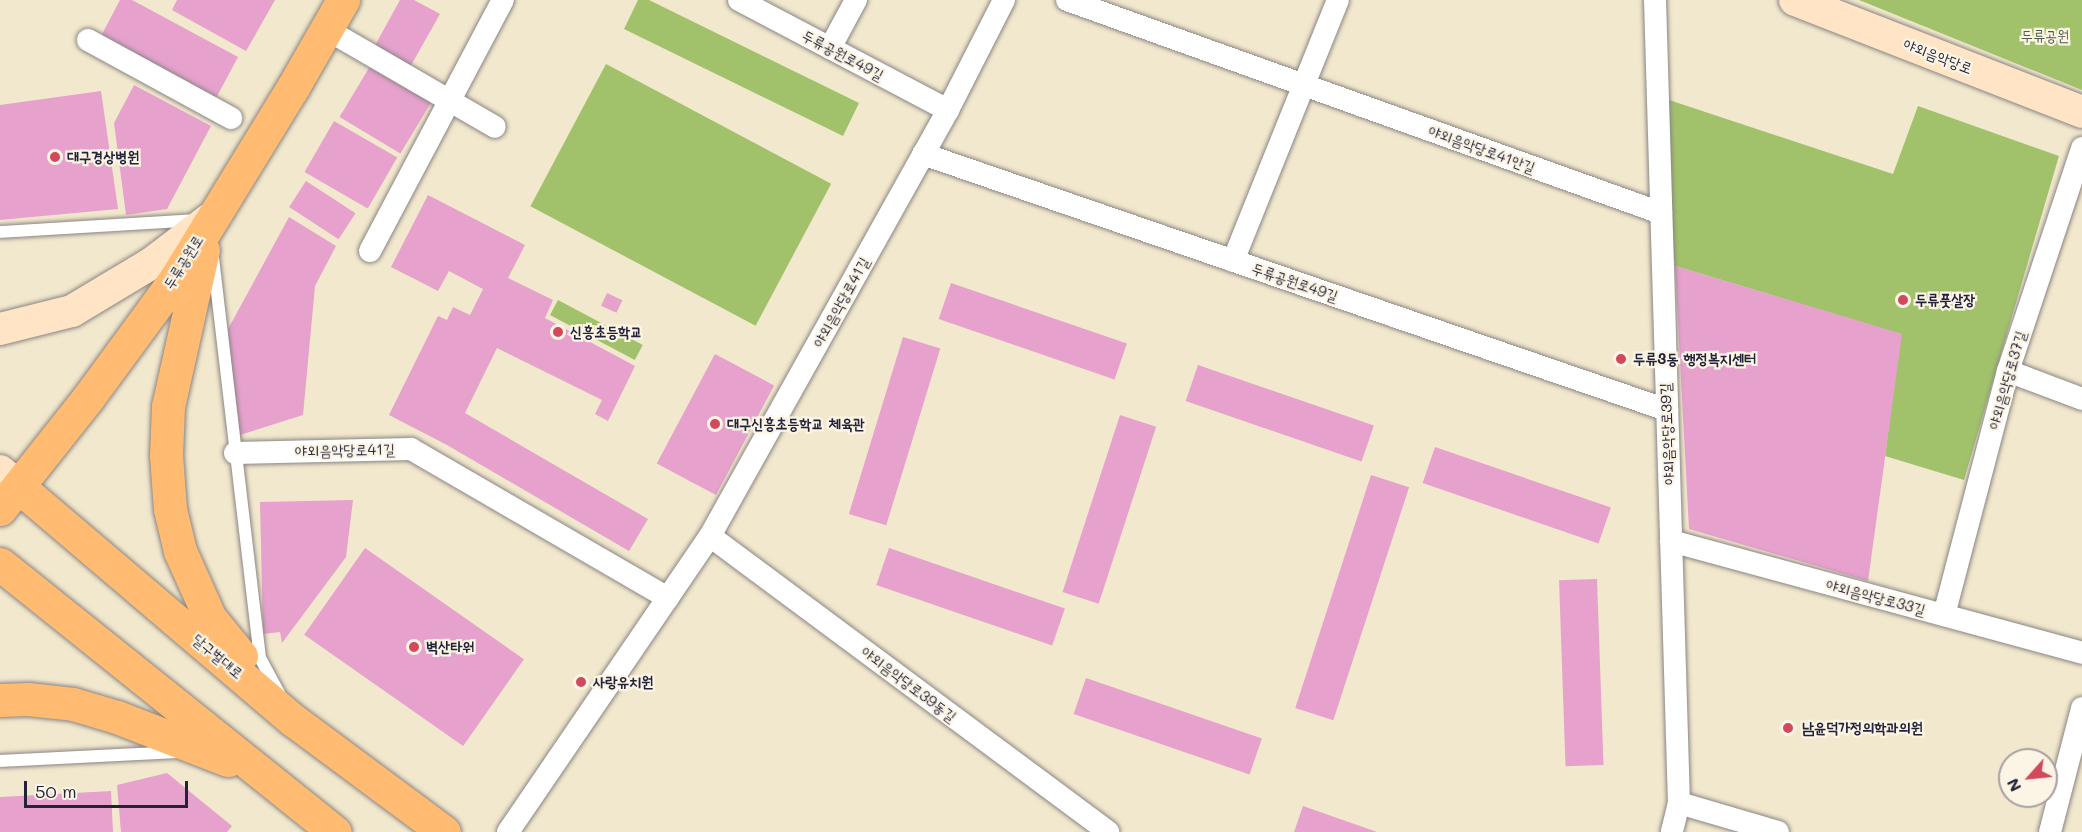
<!DOCTYPE html>
<html>
<head>
<meta charset="utf-8">
<style>
	body { margin:0 }
	#map { position:relative; width:2082px; height:832px; overflow:hidden; background:#f2e8cd; font-family:Mali,"Poor Story",sans-serif }
	div>[style] { position:absolute }
	.green>* { inset:0; background:#a1c26a; transform-origin:0 0 }
	.building>* { inset:0; background:#e6a1cd; transform-origin:0 0 }
	.roads { filter:drop-shadow(0 0 2px #8a8584) drop-shadow(0 0 2px #8a8584) }
	.lane>* { height:12px; margin:-6px; padding:0 6px; transform-origin:6px; border-radius:6px; background:#fff }
	.street>* { height:22px; margin:-11px; padding:0 11px; transform-origin:11px; border-radius:11px; background:#fff }
	.secondary>* { height:32px; margin:-16px; padding:0 16px; transform-origin:16px; border-radius:16px; background:#ffe4c6 }
	.primary>* { height:33px; margin:-16.5px; padding:0 16.5px; transform-origin:16.5px; border-radius:16.5px; background:#ffbb71 }
	.dots>* { width:16px; height:16px; translate:-50% -50%; box-sizing:border-box; border:3px solid #fcf5e5; border-radius:50% }
	span { translate:-50% -50%; white-space:nowrap; text-align:center; line-height:1.15; -webkit-text-stroke:4.5px #fcf5e5; paint-order:stroke }
	.park-label { font-size:15px; color:#4e5a4b }
	.street-label { font-size:15px; color:#22223b }
	.poi-label { font-size:15px; color:#22223b; font-weight:700 }
	.left { translate:0 -50%; text-align:left }
	.north { position:absolute; left:1998px; top:748px; width:60px; height:60px; box-sizing:border-box; background:#fcf5e5; border:2px solid #a5a1a1; border-radius:50%; rotate:243deg; font-size:16px; font-weight:700; line-height:24px; text-align:center; color:#22223b }
	.north::after { content:''; display:block; margin:auto; width:21px; height:27px; background:#d1495b; clip-path:polygon(50% 0,100% 100%,50% 72%,0 100%) }
	.scale { position:absolute; left:24px; top:781px; width:164px; height:27px; box-sizing:border-box; border:3px solid #22223b; border-top:0; padding-left:8px; font-size:18px; line-height:21px; white-space:nowrap; color:#22223b; -webkit-text-stroke:4px #fcf5e5; paint-order:stroke }
</style>
</head>
<body>
<div id="map">
	<div class="green">
		<i style="clip-path:polygon(638px 0,649px 0,859px 103px,843px 136px,624px 29px)"></i>
		<i style="clip-path:polygon(1859px 0,2082px 0,2082px 90px)"></i>
		<i style="left:606px;top:64px;width:255px;height:161px;rotate:28deg"></i>
		<i style="clip-path:polygon(1657px 96px,1893px 174px,1918px 106px,2059px 156px,1964px 480px,1885px 456px,1901px 334px,1675px 266px)"></i>
		<i style="left:558px;top:300px;width:96px;height:17px;rotate:28deg"></i>
	</div>
	<div class="building">
		<i style="clip-path:polygon(120px 0,132px 0,238px 57px,215px 100px,100px 38px)"></i>
		<i style="clip-path:polygon(177px 0,275px 0,246px 51px,172px 10px)"></i>
		<i style="clip-path:polygon(400px 0,414px 0,440px 14px,409px 69px,373px 49px)"></i>
		<i style="left:372px;top:63px;width:71px;height:63px;rotate:31deg"></i>
		<i style="clip-path:polygon(134px 85px,211px 126px,167px 209px,126px 215px,114px 123px)"></i>
		<i style="clip-path:polygon(101px 91px,118px 209px,0 220px,0 105px)"></i>
		<i style="left:334px;top:121px;width:73px;height:59px;rotate:30deg"></i>
		<i style="left:306px;top:181px;width:59px;height:31px;rotate:33deg"></i>
		<i style="clip-path:polygon(428px 195px,525px 245px,508px 278px,553px 300px,545px 318px,635px 366px,608px 421px,595px 414px,602px 400px,497px 348px,465px 413px,648px 519px,629px 551px,447px 445px,389px 415px,438px 316px,447px 320px,453px 307px,470px 315px,483px 289px,449px 271px,438px 291px,391px 267px)"></i>
		<i style="clip-path:polygon(289px 217px,336px 246px,315px 286px,303px 415px,240px 435px,227px 331px)"></i>
		<i style="clip-path:polygon(1675px 266px,1902px 334px,1868px 581px,1689px 529px)"></i>
		<i style="left:951px;top:283px;width:186px;height:38px;rotate:19deg"></i>
		<i style="left:607px;top:293px;width:17px;height:14px;rotate:25deg"></i>
		<i style="left:903px;top:337px;width:39px;height:185px;rotate:17deg"></i>
		<i style="left:715px;top:354px;width:67px;height:124px;rotate:28deg"></i>
		<i style="left:1198px;top:365px;width:186px;height:38px;rotate:19deg"></i>
		<i style="left:1120px;top:415px;width:38px;height:186px;rotate:18deg"></i>
		<i style="left:1435px;top:447px;width:186px;height:38px;rotate:19deg"></i>
		<i style="left:1371px;top:475px;width:40px;height:245px;rotate:18deg"></i>
		<i style="clip-path:polygon(353px 500px,346px 557px,282px 643px,280px 632px,263px 634px,260px 502px)"></i>
		<i style="left:365px;top:548px;width:194px;height:106px;rotate:35deg"></i>
		<i style="left:889px;top:548px;width:186px;height:39px;rotate:19deg"></i>
		<i style="left:1597px;top:579px;width:186px;height:38px;rotate:88deg"></i>
		<i style="left:1086px;top:678px;width:186px;height:38px;rotate:19deg"></i>
		<i style="clip-path:polygon(167px 773px,232px 826px,227px 832px,121px 832px,117px 785px)"></i>
		<i style="clip-path:polygon(111px 791px,113px 832px,0 832px,0 797px)"></i>
		<i style="clip-path:polygon(1303px 806px,1377px 832px,1294px 832px)"></i>
	</div>
	<div class="roads">
		<div class="lane">
			<i style="left:0;top:232px;width:196px;rotate:-3.5deg"></i>
			<i style="left:213px;top:258px;width:403px;rotate:83.3deg"></i>
			<i style="left:260px;top:658px;width:42px;rotate:61.6deg"></i>
			<i style="left:0;top:761px;width:177px;rotate:-2.9deg"></i>
		</div>
		<div class="street">
			<i style="left:739px;top:0;width:236px;rotate:27.8deg"></i>
			<i style="left:1067px;top:0;width:631px;rotate:19.73deg"></i>
			<i style="left:1655px;top:0;width:803px;rotate:88.29deg"></i>
			<i style="left:1679px;top:803px;width:30px;rotate:104deg"></i>
			<i style="left:326px;top:29px;width:195px;rotate:30.1deg"></i>
			<i style="left:88px;top:40px;width:163px;rotate:28.6deg"></i>
			<i style="left:830px;top:48px;width:55px;rotate:-61.6deg"></i>
			<i style="left:923px;top:154px;width:787px;rotate:18.99deg"></i>
			<i style="left:370px;top:251px;width:284px;rotate:-62.1deg"></i>
			<i style="left:1233px;top:261px;width:281px;rotate:-68.1deg"></i>
			<i style="left:2008px;top:371px;width:79px;rotate:20.7deg"></i>
			<i style="left:235px;top:453px;width:176px;rotate:-1.3deg"></i>
			<i style="left:411px;top:449px;width:297px;rotate:30.1deg"></i>
			<i style="left:710px;top:536px;width:496px;rotate:36.6deg"></i>
			<i style="left:1671px;top:541px;width:426px;rotate:15.2deg"></i>
			<i style="left:1944px;top:615px;width:252px;rotate:-75.3deg"></i>
			<i style="left:2008px;top:371px;width:235px;rotate:-71.6deg"></i>
			<i style="left:1679px;top:803px;width:103px;rotate:16.3deg"></i>
			<i style="left:508px;top:832px;width:358px;rotate:-55.7deg"></i>
			<i style="left:710px;top:536px;width:488px;rotate:-60.8deg"></i>
			<i style="left:948px;top:110px;width:123px;rotate:-63deg"></i>
			<i style="left:2050px;top:832px;width:128px;rotate:-75.5deg"></i>
		</div>
		<div class="secondary">
			<i style="left:1795px;top:0;width:308px;rotate:21.3deg"></i>
			<i style="left:0;top:329px;width:74px;rotate:-14deg"></i>
			<i style="left:72px;top:311px;width:93px;rotate:-31deg"></i>
			<i style="left:152px;top:263px;width:73px;rotate:-37.2deg"></i>
			<i style="left:0;top:471px;width:25px;rotate:40deg"></i>
		</div>
		<div class="primary">
			<i style="left:203px;top:250px;width:160px;rotate:102.6deg"></i>
			<i style="left:168px;top:406px;width:49px;rotate:92.3deg"></i>
			<i style="left:166px;top:455px;width:54px;rotate:85.8deg"></i>
			<i style="left:170px;top:509px;width:43px;rotate:76.6deg"></i>
			<i style="left:180px;top:551px;width:73px;rotate:65.9deg"></i>
			<i style="left:210px;top:618px;width:49px;rotate:50.8deg"></i>
			<i style="left:19px;top:487px;width:360px;rotate:40.4deg"></i>
			<i style="left:293px;top:720px;width:188px;rotate:36.6deg"></i>
			<i style="left:0;top:509px;width:142px;rotate:-51.6deg"></i>
			<i style="left:88px;top:398px;width:149px;rotate:-53.7deg"></i>
			<i style="left:176px;top:278px;width:222px;rotate:-58.5deg"></i>
			<i style="left:292px;top:89px;width:103px;rotate:-60.2deg"></i>
			<i style="left:0;top:564px;width:429px;rotate:38.7deg"></i>
			<i style="left:0;top:700px;width:28px;rotate:-2deg"></i>
			<i style="left:28px;top:699px;width:45px;rotate:6.3deg"></i>
			<i style="left:73px;top:704px;width:46px;rotate:16.5deg"></i>
			<i style="left:117px;top:717px;width:119px;rotate:21.2deg"></i>
		</div>
	</div>
	<div class="dots">
		<i style="left:55px;top:157px;background:#d1495b"></i>
		<i style="left:1903px;top:300px;background:#d1495b"></i>
		<i style="left:558px;top:332px;background:#d1495b"></i>
		<i style="left:1621px;top:359px;background:#d1495b"></i>
		<i style="left:715px;top:424px;background:#d1495b"></i>
		<i style="left:414px;top:647px;background:#d1495b"></i>
		<i style="left:581px;top:682px;background:#d1495b"></i>
		<i style="left:1788px;top:728px;background:#d1495b"></i>
	</div>
	<div class="park-label">
		<span style="left:2045px;top:36px">두류공원</span>
	</div>
	<div class="street-label">
		<span style="left:843px;top:55px;rotate:28deg">두류공원로49길</span>
		<span style="left:1938px;top:56px;rotate:21deg">야외음악당로</span>
		<span style="left:1482px;top:149px;rotate:20deg">야외음악당로41안길</span>
		<span style="left:183px;top:262px;rotate:-58deg">두류공원로</span>
		<span style="left:1295px;top:282px;rotate:19deg">두류공원로49길</span>
		<span style="left:841px;top:302px;rotate:-61deg">야외음악당로41길</span>
		<span style="left:2007px;top:380px;rotate:-74deg">야외음악당로37길</span>
		<span style="left:1667px;top:434px;rotate:-92deg">야외음악당로39길</span>
		<span style="left:345px;top:450px;rotate:-1deg">야외음악당로41길</span>
		<span style="left:1876px;top:597px;rotate:15deg">야외음악당로33길</span>
		<span style="left:218px;top:656px;rotate:40deg">달구벌대로</span>
		<span style="left:909px;top:684px;rotate:37deg">야외음악당로39동길</span>
	</div>
	<div class="poi-label">
		<span class="left" style="left:67px;top:157px">대구경상병원</span>
		<span class="left" style="left:1915px;top:300px">두류풋살장</span>
		<span class="left" style="left:570px;top:332px">신흥초등학교</span>
		<span class="left" style="left:1633px;top:359px">두류3동 행정복지센터</span>
		<span class="left" style="left:727px;top:424px">대구신흥초등학교 체육관</span>
		<span class="left" style="left:426px;top:647px">벽산타워</span>
		<span class="left" style="left:593px;top:682px">사랑유치원</span>
		<span class="left" style="left:1802px;top:728px">남윤덕가정의학과의원</span>
	</div>
	<div class="north">N</div>
	<div class="scale">50 m</div>
</div>
</body>
</html>
